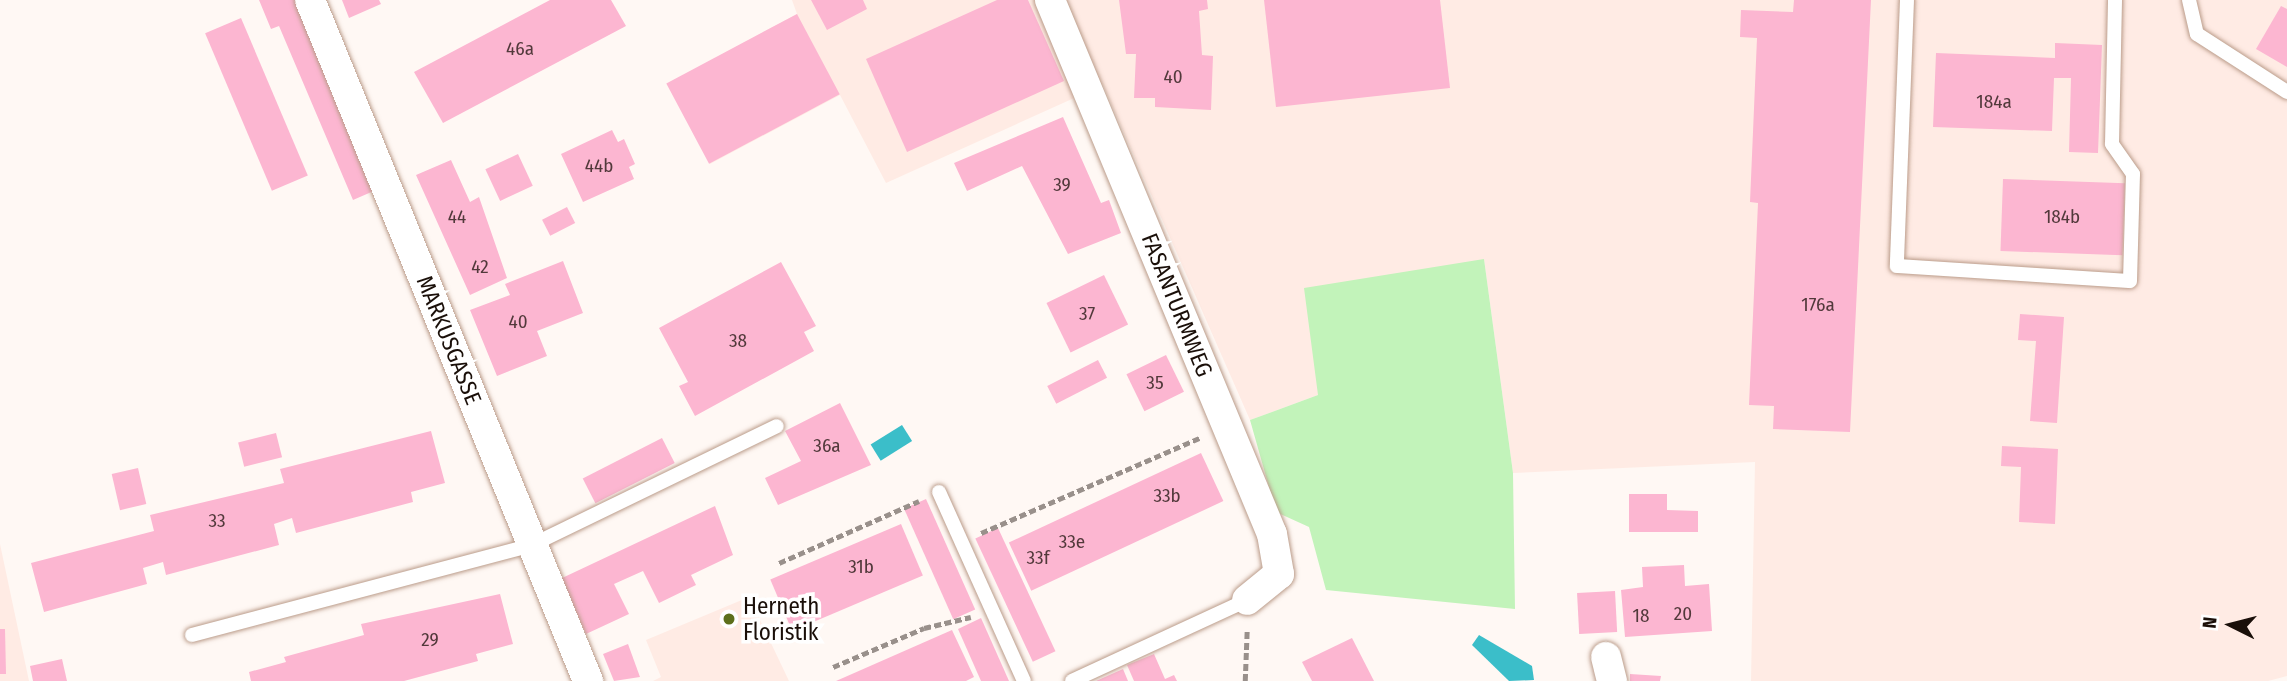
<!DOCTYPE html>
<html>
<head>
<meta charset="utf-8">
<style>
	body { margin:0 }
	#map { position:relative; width:2287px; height:681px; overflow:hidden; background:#fff8f4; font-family:"Fira Sans Condensed",sans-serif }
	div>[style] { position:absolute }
	.commercial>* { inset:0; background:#ffebe4 }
	.green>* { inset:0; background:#c2f3ba }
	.water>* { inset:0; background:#3bbec9; transform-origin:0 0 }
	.building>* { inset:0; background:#fcb6d1; transform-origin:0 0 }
	.path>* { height:4.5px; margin-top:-2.25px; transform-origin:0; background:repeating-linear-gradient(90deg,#99908b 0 7px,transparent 0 10.5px) }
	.roads { filter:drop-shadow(0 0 2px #bb9c8a) drop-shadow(0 0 2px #bb9c8a) }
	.lane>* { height:14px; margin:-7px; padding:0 7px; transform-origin:7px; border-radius:7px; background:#fff }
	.street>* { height:30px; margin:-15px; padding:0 15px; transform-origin:15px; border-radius:15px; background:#fff }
	.dots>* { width:19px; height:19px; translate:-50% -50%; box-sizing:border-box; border:4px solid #fff; border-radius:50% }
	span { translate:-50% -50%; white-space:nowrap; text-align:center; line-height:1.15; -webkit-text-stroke:7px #fff; paint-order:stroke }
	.number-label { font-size:19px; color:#52393b }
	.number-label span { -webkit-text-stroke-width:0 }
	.street-label { font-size:23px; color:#1a0f09 }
	.poi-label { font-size:23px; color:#1a0f09 }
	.left { translate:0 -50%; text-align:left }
	.north { position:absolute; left:2196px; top:590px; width:70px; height:70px; -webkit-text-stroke:5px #fff; paint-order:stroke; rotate:276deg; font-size:19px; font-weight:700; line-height:28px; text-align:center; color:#1a0f09 }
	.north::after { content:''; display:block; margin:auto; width:24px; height:32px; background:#1a0f09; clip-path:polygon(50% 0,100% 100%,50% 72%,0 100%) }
</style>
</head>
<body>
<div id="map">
	<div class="commercial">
		<i style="clip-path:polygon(792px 0,2287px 0,2287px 676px,2268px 681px,1751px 681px,1755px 462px,1513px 473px,1484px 259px,1318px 395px,1250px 420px,1103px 85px,886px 183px,840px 95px,710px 164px,667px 84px,797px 14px)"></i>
		<i style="clip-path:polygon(0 544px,29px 681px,0 681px)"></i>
		<i style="clip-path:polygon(749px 597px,789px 681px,653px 681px,661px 677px,646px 640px)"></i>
	</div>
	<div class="green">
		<i style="clip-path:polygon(1484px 259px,1513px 473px,1515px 609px,1326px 590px,1309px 527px,1276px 512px,1250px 420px,1318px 395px,1304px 288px)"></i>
	</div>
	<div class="water">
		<i style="left:902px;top:425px;width:19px;height:37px;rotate:58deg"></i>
		<i style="clip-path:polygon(1479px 635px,1532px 666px,1534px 680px,1509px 681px,1472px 645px)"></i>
	</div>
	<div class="building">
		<i style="clip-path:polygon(259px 0,295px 0,376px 190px,353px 200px,279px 26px,271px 29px)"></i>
		<i style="clip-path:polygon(342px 0,379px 0,381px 4px,349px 18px)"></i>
		<i style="clip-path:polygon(550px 0,611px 0,626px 26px,443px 123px,414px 72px)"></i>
		<i style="clip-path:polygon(811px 0,863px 0,867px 9px,827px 30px)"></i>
		<i style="clip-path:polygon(997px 0,1028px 0,1064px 81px,907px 152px,866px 59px)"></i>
		<i style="clip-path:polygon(1119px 0,1207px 0,1208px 9px,1199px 11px,1202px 55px,1213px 56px,1211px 110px,1155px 107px,1155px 98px,1134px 98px,1136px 54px,1126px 54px)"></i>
		<i style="clip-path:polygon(1264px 0,1440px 0,1450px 88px,1276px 107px)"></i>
		<i style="clip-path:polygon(1794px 0,1871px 0,1850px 432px,1773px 429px,1774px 406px,1749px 405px,1758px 203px,1750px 202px,1757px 38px,1740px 37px,1741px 10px,1793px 12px)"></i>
		<i style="clip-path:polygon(2281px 6px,2287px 9px,2287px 67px,2256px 49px)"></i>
		<i style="left:797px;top:14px;width:91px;height:148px;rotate:62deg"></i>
		<i style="left:241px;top:18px;width:171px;height:39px;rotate:67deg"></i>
		<i style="clip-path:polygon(2055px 43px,2102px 45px,2098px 153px,2069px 152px,2071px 78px,2054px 78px,2052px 131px,1933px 127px,1936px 53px,2055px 58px)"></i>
		<i style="clip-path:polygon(1063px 117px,1101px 203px,1109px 200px,1121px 233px,1068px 254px,1022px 166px,967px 191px,954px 163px)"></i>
		<i style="clip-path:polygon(612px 130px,618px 142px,624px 139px,635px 164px,629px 167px,634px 179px,583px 202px,561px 154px)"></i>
		<i style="left:518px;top:154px;width:35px;height:36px;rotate:65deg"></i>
		<i style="clip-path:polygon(451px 160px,470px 202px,479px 197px,507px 278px,470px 295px,416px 175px)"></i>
		<i style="left:2003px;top:179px;width:122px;height:72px;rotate:2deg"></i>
		<i style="left:567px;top:207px;width:18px;height:28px;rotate:63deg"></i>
		<i style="clip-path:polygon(563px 261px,583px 313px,537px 331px,547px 356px,497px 376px,470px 310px,510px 295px,505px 284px)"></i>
		<i style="clip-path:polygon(781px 262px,816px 326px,804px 332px,814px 351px,695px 416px,679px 386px,688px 382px,659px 328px)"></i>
		<i style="left:1104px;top:275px;width:55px;height:64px;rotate:64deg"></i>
		<i style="clip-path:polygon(2020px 314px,2064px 317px,2057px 423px,2030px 421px,2036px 341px,2018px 340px)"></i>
		<i style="left:1166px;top:355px;width:41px;height:44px;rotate:64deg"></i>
		<i style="left:1098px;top:360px;width:20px;height:57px;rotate:63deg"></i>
		<i style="clip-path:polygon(840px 403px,871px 465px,778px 505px,765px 478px,801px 461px,785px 431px)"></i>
		<i style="clip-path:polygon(431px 431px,445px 483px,411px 492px,413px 502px,296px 533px,292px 518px,274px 524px,279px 545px,166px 575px,163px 562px,143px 568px,147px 584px,44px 612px,31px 563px,154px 531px,150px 515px,284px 483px,280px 469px)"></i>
		<i style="left:276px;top:433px;width:25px;height:39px;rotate:76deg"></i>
		<i style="left:662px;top:438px;width:28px;height:89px;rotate:63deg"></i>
		<i style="clip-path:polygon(2002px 446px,2058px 449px,2055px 524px,2019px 522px,2021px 467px,2001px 466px)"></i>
		<i style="left:1201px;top:453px;width:53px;height:212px;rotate:65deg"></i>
		<i style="left:138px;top:468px;width:37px;height:27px;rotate:77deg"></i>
		<i style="clip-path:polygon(1629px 494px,1667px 494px,1667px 510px,1698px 511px,1698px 532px,1629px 532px)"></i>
		<i style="left:926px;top:499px;width:121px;height:24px;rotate:66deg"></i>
		<i style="clip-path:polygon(715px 506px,733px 555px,691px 575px,696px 585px,659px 603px,643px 571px,614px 584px,629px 614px,586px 634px,560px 579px)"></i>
		<i style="left:901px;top:524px;width:56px;height:142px;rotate:67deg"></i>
		<i style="left:998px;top:528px;width:136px;height:25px;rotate:65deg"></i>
		<i style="clip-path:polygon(1684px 565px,1685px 586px,1709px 584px,1712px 631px,1625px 637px,1621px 590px,1643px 587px,1642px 567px)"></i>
		<i style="left:1615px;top:591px;width:41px;height:38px;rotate:87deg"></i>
		<i style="clip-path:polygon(500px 594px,513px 644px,476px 654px,478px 661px,404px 681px,251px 681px,249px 672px,286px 662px,284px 657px,364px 635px,361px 624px)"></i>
		<i style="clip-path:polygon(981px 618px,1009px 681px,981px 681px,958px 629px)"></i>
		<i style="clip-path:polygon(0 629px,5px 629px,6px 674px,0 674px)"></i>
		<i style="clip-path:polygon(952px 630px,974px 677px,966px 681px,836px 681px)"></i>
		<i style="clip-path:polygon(1352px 638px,1374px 681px,1312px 681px,1302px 662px)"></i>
		<i style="clip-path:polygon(628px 644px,640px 677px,614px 681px,603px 654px)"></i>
		<i style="clip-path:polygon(1154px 654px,1165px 679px,1174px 675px,1177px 681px,1134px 681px,1127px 665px)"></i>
		<i style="clip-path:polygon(62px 659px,67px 681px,33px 681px,30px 666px)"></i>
		<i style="clip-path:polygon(1123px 669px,1128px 681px,1096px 681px)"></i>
		<i style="clip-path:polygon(1630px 674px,1661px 676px,1660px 681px,1630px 681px)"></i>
	</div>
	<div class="path">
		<i style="left:981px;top:533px;width:238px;rotate:-23.5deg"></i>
		<i style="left:779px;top:563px;width:153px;rotate:-23.9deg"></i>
		<i style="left:833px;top:667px;width:99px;rotate:-23.2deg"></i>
		<i style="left:924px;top:628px;width:48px;rotate:-13.2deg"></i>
		<i style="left:1245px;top:681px;width:52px;rotate:-87.8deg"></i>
	</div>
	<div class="roads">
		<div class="lane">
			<i style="left:1907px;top:0;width:266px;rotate:92.2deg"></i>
			<i style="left:1897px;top:266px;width:233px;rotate:3.7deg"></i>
			<i style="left:2130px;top:281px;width:107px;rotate:-88.4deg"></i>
			<i style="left:2133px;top:174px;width:37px;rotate:-125deg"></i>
			<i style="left:2112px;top:144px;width:144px;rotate:-88.8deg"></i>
			<i style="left:2189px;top:0;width:35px;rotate:77deg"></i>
			<i style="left:2197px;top:34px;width:107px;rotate:32.8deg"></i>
			<i style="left:939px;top:492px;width:207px;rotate:65.8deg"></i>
			<i style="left:192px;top:635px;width:352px;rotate:-14.8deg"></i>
			<i style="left:532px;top:545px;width:272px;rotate:-25.9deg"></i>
			<i style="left:1072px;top:681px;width:193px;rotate:-24.8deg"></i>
		</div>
		<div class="street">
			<i style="left:310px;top:0;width:736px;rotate:67.79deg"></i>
			<i style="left:1050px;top:0;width:578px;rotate:67.43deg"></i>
			<i style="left:1272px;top:534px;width:41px;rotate:80.1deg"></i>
			<i style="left:1279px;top:574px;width:41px;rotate:140.9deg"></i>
			<i style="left:1606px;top:657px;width:25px;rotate:76deg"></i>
		</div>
	</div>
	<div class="dots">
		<i style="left:729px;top:619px;background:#5d6f1c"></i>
	</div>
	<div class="number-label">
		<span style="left:520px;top:49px">46a</span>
		<span style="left:1173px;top:77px">40</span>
		<span style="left:1994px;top:102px">184a</span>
		<span style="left:599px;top:166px">44b</span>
		<span style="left:1062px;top:185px">39</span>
		<span style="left:457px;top:217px">44</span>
		<span style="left:2062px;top:217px">184b</span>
		<span style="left:480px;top:267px">42</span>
		<span style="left:1818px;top:305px">176a</span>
		<span style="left:1087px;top:314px">37</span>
		<span style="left:518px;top:322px">40</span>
		<span style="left:738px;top:341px">38</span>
		<span style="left:1155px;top:383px">35</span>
		<span style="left:827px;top:446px">36a</span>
		<span style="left:1167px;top:496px">33b</span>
		<span style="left:217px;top:521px">33</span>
		<span style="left:1072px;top:542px">33e</span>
		<span style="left:1038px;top:558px">33f</span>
		<span style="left:861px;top:567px">31b</span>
		<span style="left:1683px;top:614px">20</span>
		<span style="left:1641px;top:616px">18</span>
		<span style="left:430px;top:640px">29</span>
	</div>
	<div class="street-label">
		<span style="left:1177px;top:305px;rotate:68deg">FASANTURMWEG</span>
		<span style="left:449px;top:340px;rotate:68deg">MARKUSGASSE</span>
	</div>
	<div class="poi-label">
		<span class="left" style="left:743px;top:619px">Herneth<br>Floristik</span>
	</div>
	<div class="north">N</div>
</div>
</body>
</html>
